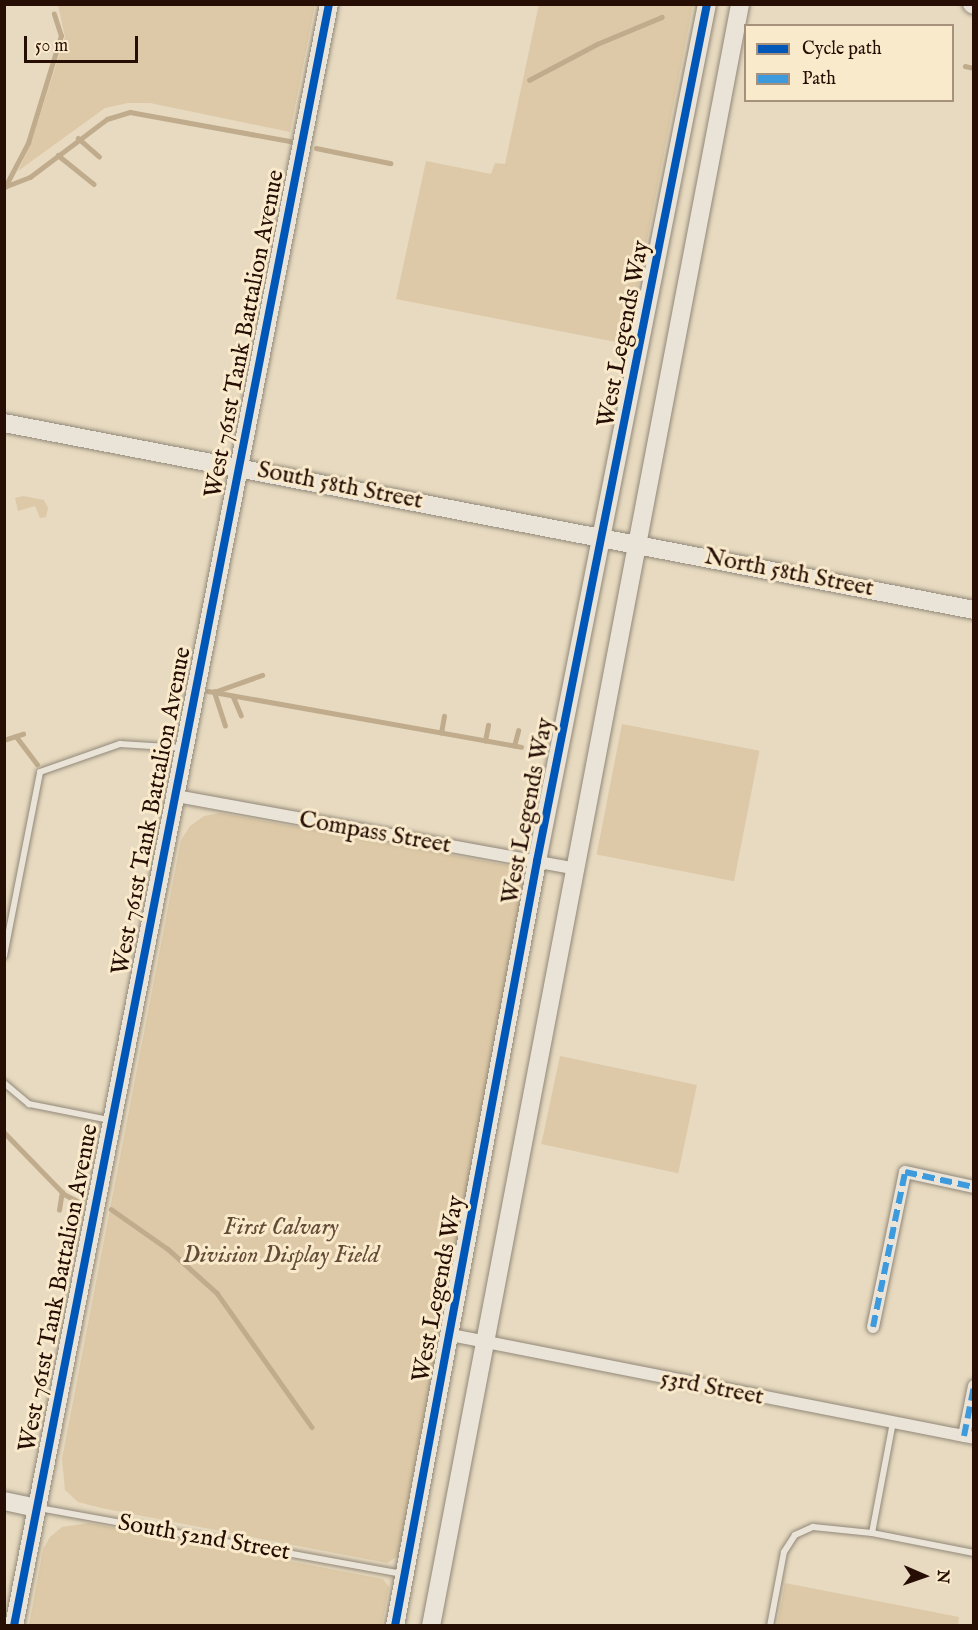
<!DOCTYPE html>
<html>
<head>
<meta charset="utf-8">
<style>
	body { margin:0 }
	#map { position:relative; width:978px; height:1630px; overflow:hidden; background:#e7dac0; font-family:"IM FELL English",serif }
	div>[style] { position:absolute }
	.green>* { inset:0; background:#ddc9a7; transform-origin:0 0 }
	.stream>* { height:4.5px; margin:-2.25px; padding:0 2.25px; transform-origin:2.25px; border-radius:2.25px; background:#c0ac8c }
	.roads { filter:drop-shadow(0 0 2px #928878) drop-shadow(0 0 2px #928878) }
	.lane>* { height:6px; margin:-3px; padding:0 3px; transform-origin:3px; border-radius:3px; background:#eae3d7 }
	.street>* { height:12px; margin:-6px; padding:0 6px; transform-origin:6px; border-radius:6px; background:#eae3d7 }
	.secondary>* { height:18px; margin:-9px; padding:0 9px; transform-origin:9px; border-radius:9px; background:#eae3d7 }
	.quiet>* { height:6px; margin-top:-3px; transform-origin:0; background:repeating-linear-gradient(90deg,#3d9add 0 12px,transparent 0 18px) }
	.cycleway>* { height:8px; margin:-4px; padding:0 4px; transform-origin:4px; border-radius:4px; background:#0057b8 }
	span { translate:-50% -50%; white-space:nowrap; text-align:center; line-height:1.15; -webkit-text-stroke:6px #faeacc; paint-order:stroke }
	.street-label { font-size:24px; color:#270e05 }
	.park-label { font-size:24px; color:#644b37; font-style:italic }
	.frame { position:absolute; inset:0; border:6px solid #270e05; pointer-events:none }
	.legend { position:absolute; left:744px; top:24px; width:210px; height:78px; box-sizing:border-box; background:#faeacc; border:2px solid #a6927c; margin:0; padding:8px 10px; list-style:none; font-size:18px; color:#270e05 }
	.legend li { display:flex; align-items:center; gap:12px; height:30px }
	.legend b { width:30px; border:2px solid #a6927c }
	.north { position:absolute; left:894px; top:1546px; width:60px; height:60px; -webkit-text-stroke:4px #faeacc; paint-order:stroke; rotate:92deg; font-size:16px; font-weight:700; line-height:24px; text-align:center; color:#270e05 }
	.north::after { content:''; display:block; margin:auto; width:21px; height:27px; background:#270e05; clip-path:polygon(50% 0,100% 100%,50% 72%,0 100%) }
	.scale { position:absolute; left:24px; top:36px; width:114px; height:27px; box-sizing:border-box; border:3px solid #270e05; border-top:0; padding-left:8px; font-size:18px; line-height:21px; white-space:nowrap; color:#270e05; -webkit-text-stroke:4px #faeacc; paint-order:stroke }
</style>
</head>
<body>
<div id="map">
	<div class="green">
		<i style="clip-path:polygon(539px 4px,693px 5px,628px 337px,621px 343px,396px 299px,426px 161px,491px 174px,495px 163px,505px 164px)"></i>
		<i style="clip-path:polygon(58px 5px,315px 5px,290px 132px,150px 103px,128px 103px,105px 108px,18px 171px,31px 143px,65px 37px)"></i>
		<i style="clip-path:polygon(23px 496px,44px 500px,48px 508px,46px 517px,40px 518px,35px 506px,18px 511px,15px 498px)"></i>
		<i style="left:622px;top:724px;width:140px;height:133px;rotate:11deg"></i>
		<i style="clip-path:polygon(220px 813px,512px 866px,522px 871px,526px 882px,398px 1556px,387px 1563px,101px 1508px,78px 1502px,65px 1490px,62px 1459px,181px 840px,190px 826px,204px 816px)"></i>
		<i style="left:560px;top:1056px;width:140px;height:90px;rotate:12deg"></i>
		<i style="clip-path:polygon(89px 1523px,383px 1579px,389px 1587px,382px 1625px,29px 1625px,43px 1549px,50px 1537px,62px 1527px)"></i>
		<i style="clip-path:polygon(785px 1583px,959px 1617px,958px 1625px,777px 1625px)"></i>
	</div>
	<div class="stream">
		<i style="left:965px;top:66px;width:9px;rotate:13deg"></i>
		<i style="left:529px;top:80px;width:77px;rotate:-27.9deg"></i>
		<i style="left:597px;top:44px;width:70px;rotate:-22.6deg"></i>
		<i style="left:78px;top:138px;width:28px;rotate:41deg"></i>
		<i style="left:316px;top:148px;width:76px;rotate:11.5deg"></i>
		<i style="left:58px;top:155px;width:46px;rotate:38.9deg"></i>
		<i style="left:4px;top:187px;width:28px;rotate:-21deg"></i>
		<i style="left:30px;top:177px;width:96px;rotate:-37deg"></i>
		<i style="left:107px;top:119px;width:24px;rotate:-17deg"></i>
		<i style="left:130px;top:112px;width:162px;rotate:10.3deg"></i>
		<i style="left:5px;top:187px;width:50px;rotate:-62.4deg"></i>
		<i style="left:28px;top:143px;width:112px;rotate:-72.9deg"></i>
		<i style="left:61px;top:36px;width:23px;rotate:-108deg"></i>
		<i style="left:208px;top:691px;width:318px;rotate:10.1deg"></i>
		<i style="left:233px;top:696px;width:21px;rotate:67deg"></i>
		<i style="left:225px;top:726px;width:36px;rotate:-108deg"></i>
		<i style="left:214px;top:692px;width:51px;rotate:-19.5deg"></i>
		<i style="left:441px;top:733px;width:17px;rotate:-80deg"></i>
		<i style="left:16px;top:736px;width:35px;rotate:53deg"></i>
		<i style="left:4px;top:740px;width:20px;rotate:-18deg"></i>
		<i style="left:485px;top:741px;width:16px;rotate:-79deg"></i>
		<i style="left:514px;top:746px;width:16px;rotate:-75deg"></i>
		<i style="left:4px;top:1132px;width:86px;rotate:45.9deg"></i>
		<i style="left:64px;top:1194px;width:21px;rotate:28deg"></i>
		<i style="left:111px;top:1209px;width:70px;rotate:35.1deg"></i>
		<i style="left:168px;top:1249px;width:66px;rotate:41.9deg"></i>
		<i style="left:217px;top:1293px;width:164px;rotate:54.7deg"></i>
		<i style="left:59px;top:1210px;width:18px;rotate:-81deg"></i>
	</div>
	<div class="roads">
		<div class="lane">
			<i style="left:4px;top:956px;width:187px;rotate:-78.9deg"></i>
			<i style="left:40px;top:772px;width:85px;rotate:-19.3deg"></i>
			<i style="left:120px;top:744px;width:63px;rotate:3.6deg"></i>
			<i style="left:4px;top:1083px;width:33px;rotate:40deg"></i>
			<i style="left:29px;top:1104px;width:82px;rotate:11.3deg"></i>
			<i style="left:39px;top:1508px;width:368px;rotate:10.3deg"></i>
			<i style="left:872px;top:1533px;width:113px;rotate:-79.3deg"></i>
			<i style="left:770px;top:1626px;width:75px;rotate:-79.3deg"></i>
			<i style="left:784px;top:1552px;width:20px;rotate:-57deg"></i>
			<i style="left:795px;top:1535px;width:20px;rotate:-24deg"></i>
			<i style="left:813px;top:1527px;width:59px;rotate:5.8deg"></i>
			<i style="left:872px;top:1533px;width:104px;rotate:11.1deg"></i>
		</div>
		<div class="street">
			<i style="left:176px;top:796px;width:404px;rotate:10.3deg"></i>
			<i style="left:873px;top:1327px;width:158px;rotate:-78.3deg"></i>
			<i style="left:905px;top:1172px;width:71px;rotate:12.3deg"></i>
			<i style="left:451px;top:1335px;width:533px;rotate:11.14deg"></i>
			<i style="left:964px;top:1436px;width:51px;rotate:-78.7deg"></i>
		</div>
		<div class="secondary">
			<i style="left:972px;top:4px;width:2px;rotate:27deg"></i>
			<i style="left:4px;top:423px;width:988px;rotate:10.91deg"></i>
			<i style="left:4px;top:1501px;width:33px;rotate:12deg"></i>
			<i style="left:14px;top:1626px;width:1652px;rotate:-79.01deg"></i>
			<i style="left:395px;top:1626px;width:778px;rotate:-79.48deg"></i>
			<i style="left:537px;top:861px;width:874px;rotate:-78.78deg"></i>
			<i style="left:431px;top:1626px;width:1651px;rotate:-79.21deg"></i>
		</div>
	</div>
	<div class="quiet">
		<i style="left:873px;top:1327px;width:158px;rotate:-78.3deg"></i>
		<i style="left:905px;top:1172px;width:71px;rotate:12.3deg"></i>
		<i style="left:964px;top:1436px;width:51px;rotate:-78.7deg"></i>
	</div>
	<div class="cycleway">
		<i style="left:14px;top:1626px;width:1652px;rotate:-79.01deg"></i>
		<i style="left:395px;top:1626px;width:778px;rotate:-79.48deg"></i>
		<i style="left:537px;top:861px;width:874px;rotate:-78.78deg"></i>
	</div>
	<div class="street-label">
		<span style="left:245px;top:334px;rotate:-79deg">West 761st Tank Battalion Avenue</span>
		<span style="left:624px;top:334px;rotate:-79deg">West Legends Way</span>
		<span style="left:340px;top:486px;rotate:11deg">South 58th Street</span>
		<span style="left:789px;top:573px;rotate:11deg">North 58th Street</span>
		<span style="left:152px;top:811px;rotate:-79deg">West 761st Tank Battalion Avenue</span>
		<span style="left:528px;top:811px;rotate:-79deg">West Legends Way</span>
		<span style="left:375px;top:833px;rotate:10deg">Compass Street</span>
		<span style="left:59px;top:1288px;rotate:-79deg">West 761st Tank Battalion Avenue</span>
		<span style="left:439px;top:1289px;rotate:-79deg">West Legends Way</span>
		<span style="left:712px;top:1388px;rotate:11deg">53rd Street</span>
		<span style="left:204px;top:1538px;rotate:10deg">South 52nd Street</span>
	</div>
	<div class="park-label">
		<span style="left:281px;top:1242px">First Calvary<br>Division Display Field</span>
	</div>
	<div class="frame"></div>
	<ul class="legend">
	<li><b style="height:8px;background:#0057b8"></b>Cycle path</li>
	<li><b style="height:8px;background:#3d9add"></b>Path</li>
	</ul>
	<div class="north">N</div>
	<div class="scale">50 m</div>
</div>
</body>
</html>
